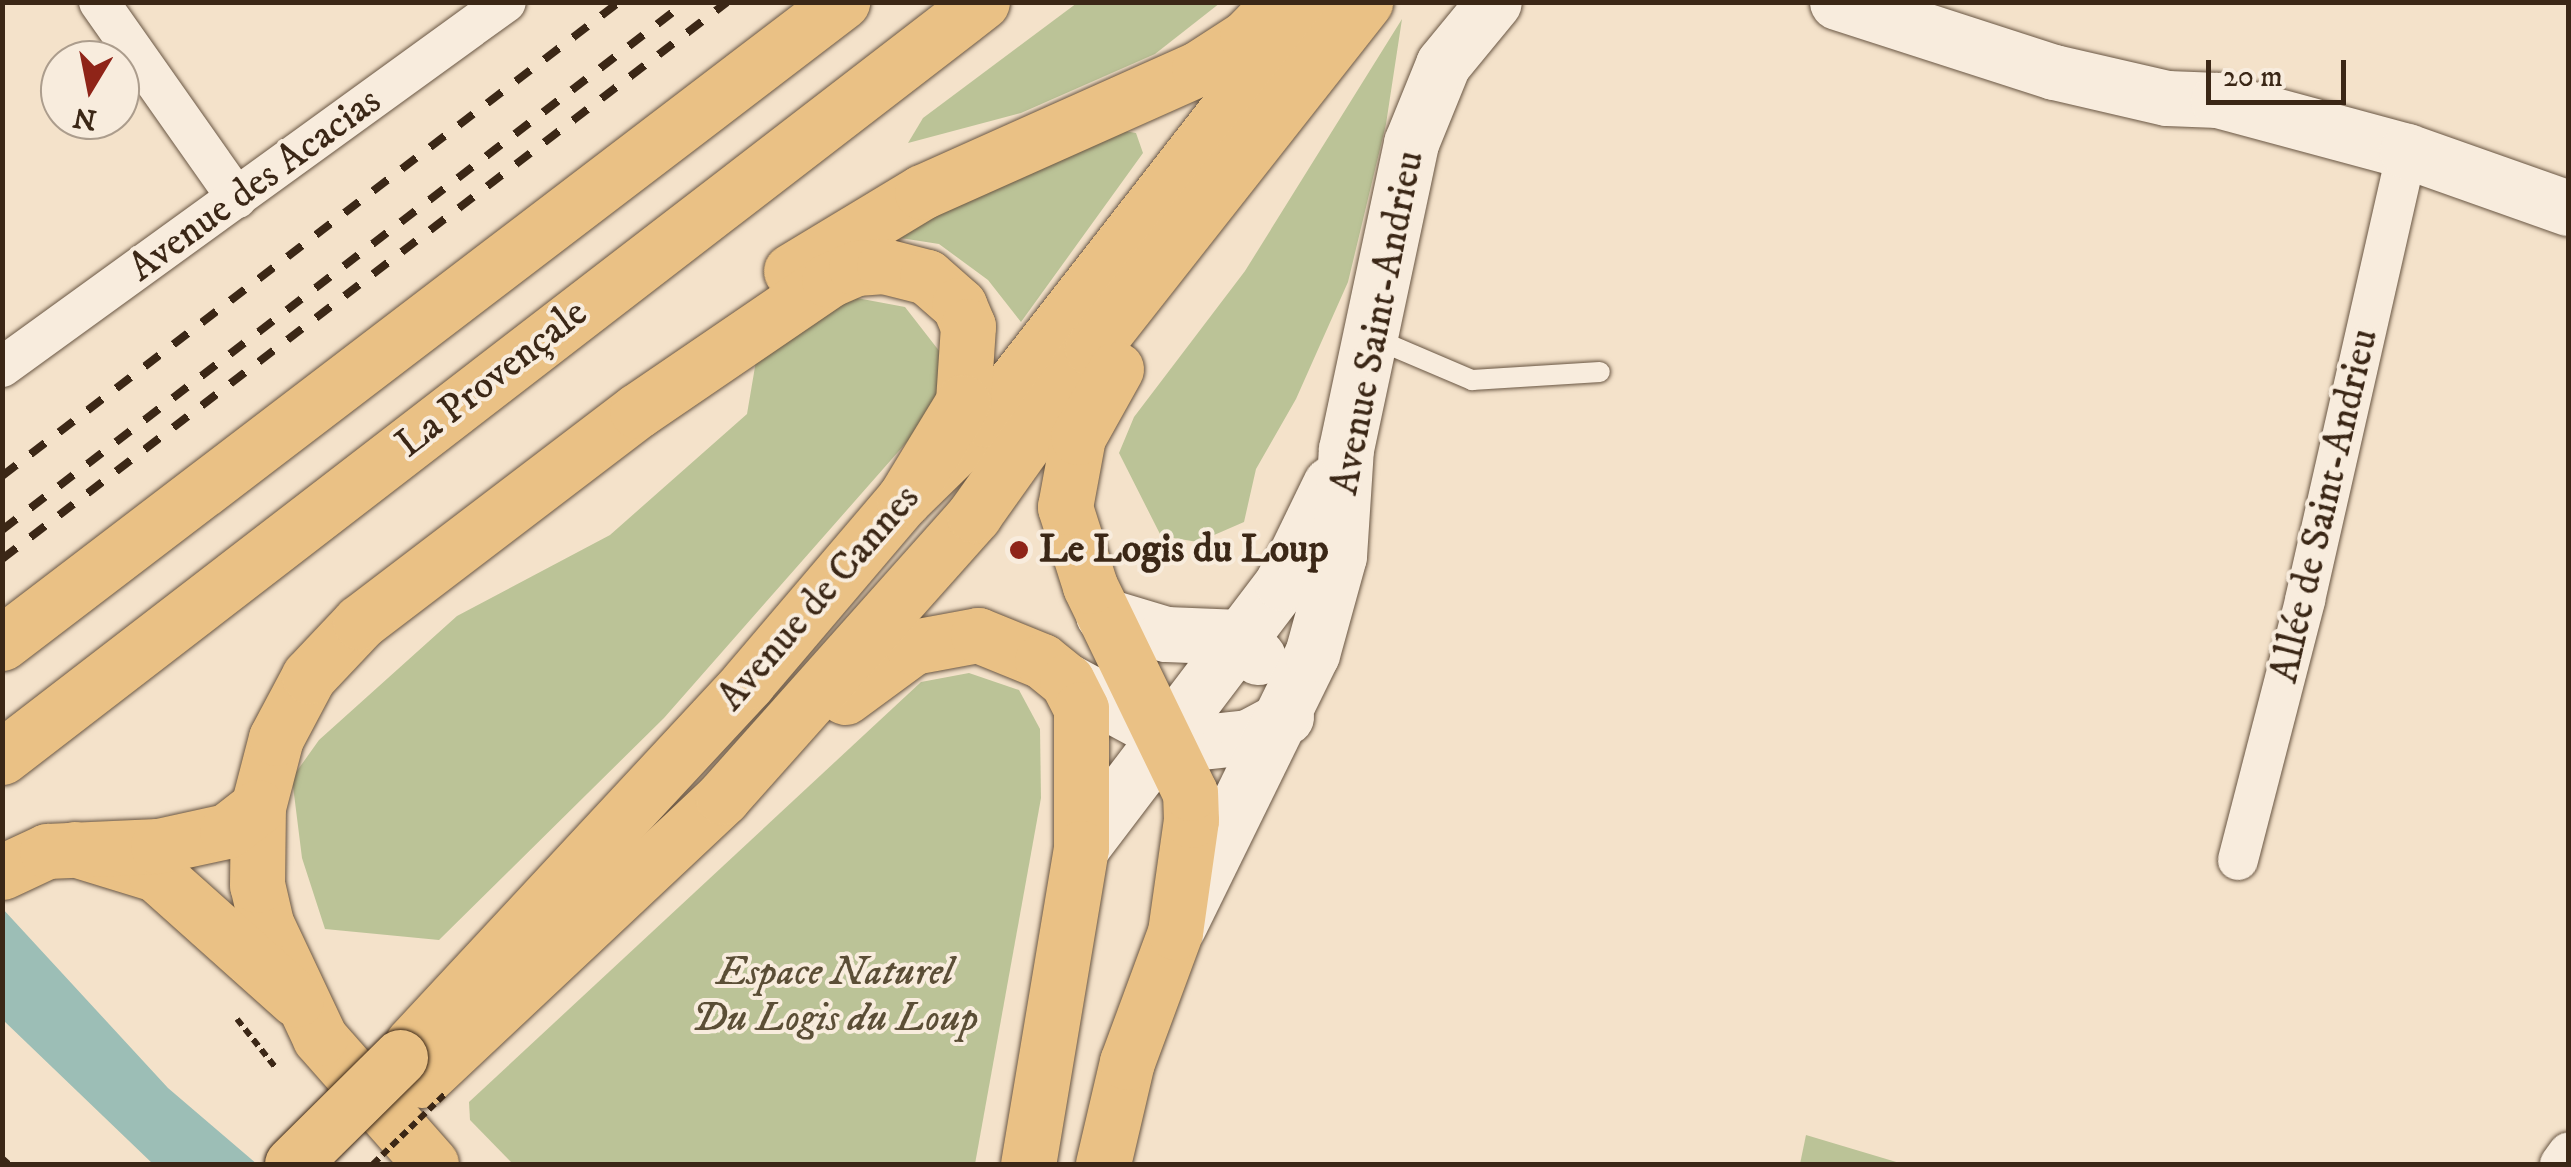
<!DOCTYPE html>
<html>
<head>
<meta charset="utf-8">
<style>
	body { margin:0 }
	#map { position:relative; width:2571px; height:1167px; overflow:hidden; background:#f4e2ca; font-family:"IM FELL DW Pica",serif }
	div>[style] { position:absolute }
	.green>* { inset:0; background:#bbc397 }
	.water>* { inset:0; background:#9cbeb6 }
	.path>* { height:6px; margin-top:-3px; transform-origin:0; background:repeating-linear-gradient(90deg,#3b2716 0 8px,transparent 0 13px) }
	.roads { filter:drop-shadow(0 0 2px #695643) drop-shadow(0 0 2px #695643) }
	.lane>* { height:20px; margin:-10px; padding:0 10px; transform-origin:10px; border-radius:10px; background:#f8ecdd }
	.street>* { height:40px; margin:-20px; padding:0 20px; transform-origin:20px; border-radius:20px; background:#f8ecdd }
	.secondary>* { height:55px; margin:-27.5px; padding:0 27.5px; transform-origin:27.5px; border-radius:27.5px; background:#f8ecdd }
	.primary>* { height:55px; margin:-27.5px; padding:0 27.5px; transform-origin:27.5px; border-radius:27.5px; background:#eac185 }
	.highway>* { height:55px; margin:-27.5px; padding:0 27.5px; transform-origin:27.5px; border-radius:27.5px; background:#eac185 }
	.rail>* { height:8px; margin-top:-4px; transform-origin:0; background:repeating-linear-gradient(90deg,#3b2716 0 18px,transparent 0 36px) }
	.path-bridge>* { height:6px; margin-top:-3px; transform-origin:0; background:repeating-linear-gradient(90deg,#3b2716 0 8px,transparent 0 13px) }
	.bridges { filter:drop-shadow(0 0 2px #3b2716) drop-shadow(0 0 2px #3b2716) }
	.primary-bridge>* { height:55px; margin:-27.5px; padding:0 27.5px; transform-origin:27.5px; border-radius:27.5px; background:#eac185 }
	.dots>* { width:28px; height:28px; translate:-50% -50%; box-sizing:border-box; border:5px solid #f8ecdd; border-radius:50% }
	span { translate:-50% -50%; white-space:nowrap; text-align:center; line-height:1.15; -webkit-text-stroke:8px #f8ecdd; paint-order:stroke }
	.street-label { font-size:40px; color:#3b2716 }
	.poi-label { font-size:40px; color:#3b2716; font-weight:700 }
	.left { translate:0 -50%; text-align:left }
	.park-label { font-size:40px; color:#5b4e36; font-style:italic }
	.frame { position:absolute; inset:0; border:5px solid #3b2716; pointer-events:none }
	.north { position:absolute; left:40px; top:40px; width:100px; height:100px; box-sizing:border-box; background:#f8ecdd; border:2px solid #ac9d8d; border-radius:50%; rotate:190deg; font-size:28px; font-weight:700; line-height:40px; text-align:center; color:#3b2716 }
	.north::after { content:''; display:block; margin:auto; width:35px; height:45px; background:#8f2418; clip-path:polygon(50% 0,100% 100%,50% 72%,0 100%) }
	.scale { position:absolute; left:2206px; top:60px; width:140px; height:45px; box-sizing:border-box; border:5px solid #3b2716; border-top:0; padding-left:12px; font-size:30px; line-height:35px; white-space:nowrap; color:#3b2716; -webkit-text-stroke:8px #f8ecdd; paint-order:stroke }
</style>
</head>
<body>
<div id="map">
	<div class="green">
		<i style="clip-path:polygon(1077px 3px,1220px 3px,1155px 54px,1021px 113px,908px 143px,923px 118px)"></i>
		<i style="clip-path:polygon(1402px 19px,1386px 124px,1348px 282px,1296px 399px,1256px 469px,1244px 522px,1198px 542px,1161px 536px,1119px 453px,1134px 417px,1245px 271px)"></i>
		<i style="clip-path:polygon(1108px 128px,1136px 133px,1143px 153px,1021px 322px,988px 280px,939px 244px,894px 237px)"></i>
		<i style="clip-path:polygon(846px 296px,905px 307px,940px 352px,942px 402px,664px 718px,439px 940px,325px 929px,302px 858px,292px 778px,319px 740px,457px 616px,610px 535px,747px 414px,757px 355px)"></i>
		<i style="clip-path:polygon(969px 673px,1019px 690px,1040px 729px,1041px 798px,975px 1164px,513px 1164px,470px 1120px,469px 1102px,921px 682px)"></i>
		<i style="clip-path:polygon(1806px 1135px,1903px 1164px,1800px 1164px)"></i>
	</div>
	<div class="water">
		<i style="clip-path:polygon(2px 908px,168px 1088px,257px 1164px,153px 1164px,3px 1020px)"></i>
	</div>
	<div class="path">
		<i style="left:237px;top:1019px;width:63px;rotate:51.5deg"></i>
		<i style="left:2px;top:1158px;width:9px;rotate:41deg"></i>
	</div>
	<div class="roads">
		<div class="lane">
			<i style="left:1371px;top:337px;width:110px;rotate:23.1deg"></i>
			<i style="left:1472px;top:380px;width:128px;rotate:-3.6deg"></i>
		</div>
		<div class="street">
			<i style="left:99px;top:2px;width:240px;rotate:54.9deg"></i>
			<i style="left:2px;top:367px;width:622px;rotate:-35.91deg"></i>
			<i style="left:2238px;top:860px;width:268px;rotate:-75.5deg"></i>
			<i style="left:2305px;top:600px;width:460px;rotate:-77.2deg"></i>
			<i style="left:2560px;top:1164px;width:14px;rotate:-54deg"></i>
		</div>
		<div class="secondary">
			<i style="left:1837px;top:2px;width:228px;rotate:17.9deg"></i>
			<i style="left:2054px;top:72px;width:116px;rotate:13deg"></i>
			<i style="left:2167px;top:98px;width:51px;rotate:2.2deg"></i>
			<i style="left:2218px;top:100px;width:196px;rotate:15.1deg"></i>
			<i style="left:2407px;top:151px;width:171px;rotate:19.5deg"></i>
			<i style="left:1103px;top:615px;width:66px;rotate:16.8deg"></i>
			<i style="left:1166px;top:634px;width:74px;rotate:2.3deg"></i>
			<i style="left:1240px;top:637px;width:27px;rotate:48deg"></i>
			<i style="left:1067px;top:681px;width:111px;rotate:28.4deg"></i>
			<i style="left:1165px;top:734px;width:38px;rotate:12deg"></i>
			<i style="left:1202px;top:742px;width:46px;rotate:-6.2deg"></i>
			<i style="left:1248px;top:737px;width:43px;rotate:-27.8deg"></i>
			<i style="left:1081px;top:848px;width:333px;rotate:-52.8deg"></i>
			<i style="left:1282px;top:583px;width:110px;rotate:-64.1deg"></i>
			<i style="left:1179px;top:925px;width:302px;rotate:-63.9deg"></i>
			<i style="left:1312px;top:654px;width:102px;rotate:-74.6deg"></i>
			<i style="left:1339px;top:556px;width:107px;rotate:-86.3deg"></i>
			<i style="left:1346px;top:449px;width:313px;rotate:-78deg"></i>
			<i style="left:1411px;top:143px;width:85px;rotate:-67.9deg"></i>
			<i style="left:1443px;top:64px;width:80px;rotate:-50.6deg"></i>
		</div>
		<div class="primary">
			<i style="left:791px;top:271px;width:153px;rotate:-31.1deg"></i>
			<i style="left:922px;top:192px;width:303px;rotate:-24.1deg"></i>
			<i style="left:1199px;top:68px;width:57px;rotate:-32.9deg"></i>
			<i style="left:1247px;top:37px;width:45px;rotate:-45.9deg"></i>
			<i style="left:845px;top:697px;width:84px;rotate:-36.3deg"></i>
			<i style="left:913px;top:647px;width:66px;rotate:-10.5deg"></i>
			<i style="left:978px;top:635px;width:69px;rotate:22.1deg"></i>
			<i style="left:1042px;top:661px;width:32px;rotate:39deg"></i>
			<i style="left:1067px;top:681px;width:31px;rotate:63deg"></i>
			<i style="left:1081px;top:709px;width:139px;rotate:90deg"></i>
			<i style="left:1081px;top:848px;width:320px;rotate:99.5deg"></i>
			<i style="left:412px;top:1044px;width:494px;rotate:-47.1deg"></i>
			<i style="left:748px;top:682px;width:240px;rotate:-49.6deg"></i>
			<i style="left:904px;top:499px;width:115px;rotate:-44.3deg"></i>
			<i style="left:986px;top:419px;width:529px;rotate:-52.07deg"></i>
			<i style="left:422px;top:1080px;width:413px;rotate:-43.2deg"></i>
			<i style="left:723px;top:797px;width:378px;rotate:-48.3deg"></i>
			<i style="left:974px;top:515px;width:204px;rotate:-54.6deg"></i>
			<i style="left:1092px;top:349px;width:442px;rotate:-51.8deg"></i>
			<i style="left:431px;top:1164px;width:168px;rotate:-131.4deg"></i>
			<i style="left:320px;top:1038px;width:127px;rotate:-115.2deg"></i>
			<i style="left:266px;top:923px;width:39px;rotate:-103deg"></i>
			<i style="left:257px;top:885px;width:78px;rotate:-89.3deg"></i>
			<i style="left:258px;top:807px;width:71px;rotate:-75.4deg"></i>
			<i style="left:276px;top:738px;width:70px;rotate:-62deg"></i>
			<i style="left:309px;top:676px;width:74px;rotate:-46.6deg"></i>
			<i style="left:360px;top:622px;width:348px;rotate:-37.3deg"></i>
			<i style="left:637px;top:411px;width:232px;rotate:-34.3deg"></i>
			<i style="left:829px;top:280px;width:30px;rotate:-24deg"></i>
			<i style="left:856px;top:268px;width:28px;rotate:-4deg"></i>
			<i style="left:884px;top:266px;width:44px;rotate:14.3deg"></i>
			<i style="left:927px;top:277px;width:43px;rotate:41.2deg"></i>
			<i style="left:959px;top:305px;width:23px;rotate:67deg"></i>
			<i style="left:968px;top:326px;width:76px;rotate:93.8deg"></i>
			<i style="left:963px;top:402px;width:114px;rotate:121.3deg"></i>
			<i style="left:1103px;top:1164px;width:105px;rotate:-76.8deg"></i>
			<i style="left:1127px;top:1062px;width:139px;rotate:-69.7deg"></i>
			<i style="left:1175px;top:932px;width:113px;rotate:-81.9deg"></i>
			<i style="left:1191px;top:820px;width:27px;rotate:-92deg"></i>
			<i style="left:1190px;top:793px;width:230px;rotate:-115.8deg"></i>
			<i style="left:1090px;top:586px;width:83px;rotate:-107.6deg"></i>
			<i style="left:1065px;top:507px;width:71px;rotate:-79.5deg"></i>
			<i style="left:1078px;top:437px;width:78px;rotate:-60.8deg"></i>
		</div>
		<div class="highway">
			<i style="left:2px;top:643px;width:1057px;rotate:-37.35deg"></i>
			<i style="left:2px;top:757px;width:1237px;rotate:-37.61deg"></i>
			<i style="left:74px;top:849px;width:86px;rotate:17deg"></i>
			<i style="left:156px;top:874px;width:188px;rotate:41.8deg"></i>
			<i style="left:2px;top:872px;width:50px;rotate:-25deg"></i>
			<i style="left:47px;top:851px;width:111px;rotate:-2.6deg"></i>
			<i style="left:158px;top:846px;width:71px;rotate:-12.3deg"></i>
			<i style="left:227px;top:831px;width:39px;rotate:-38deg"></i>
		</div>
	</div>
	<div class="rail">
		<i style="left:2px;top:476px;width:778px;rotate:-37.53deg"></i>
		<i style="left:2px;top:530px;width:864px;rotate:-37.67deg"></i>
		<i style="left:2px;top:559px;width:914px;rotate:-37.53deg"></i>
	</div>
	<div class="path-bridge">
		<i style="left:373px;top:1164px;width:102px;rotate:-44.2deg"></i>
	</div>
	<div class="bridges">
		<div class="primary-bridge">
			<i style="left:292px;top:1164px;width:152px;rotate:-44.7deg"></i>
		</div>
	</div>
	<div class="dots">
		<i style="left:1019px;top:550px;background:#8f2418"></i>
	</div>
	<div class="street-label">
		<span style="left:255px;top:185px;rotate:-36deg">Avenue des Acacias</span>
		<span style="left:1378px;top:323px;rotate:-79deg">Avenue Saint-Andrieu</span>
		<span style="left:492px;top:379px;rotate:-38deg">La Provençale</span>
		<span style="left:2325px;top:506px;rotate:-77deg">Allée de Saint-Andrieu</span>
		<span style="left:819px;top:598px;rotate:-49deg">Avenue de Cannes</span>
	</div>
	<div class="poi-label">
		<span class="left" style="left:1039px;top:550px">Le Logis du Loup</span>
	</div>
	<div class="park-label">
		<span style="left:835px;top:996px">Espace Naturel<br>Du Logis du Loup</span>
	</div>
	<div class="frame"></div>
	<div class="north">N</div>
	<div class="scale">20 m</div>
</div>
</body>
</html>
